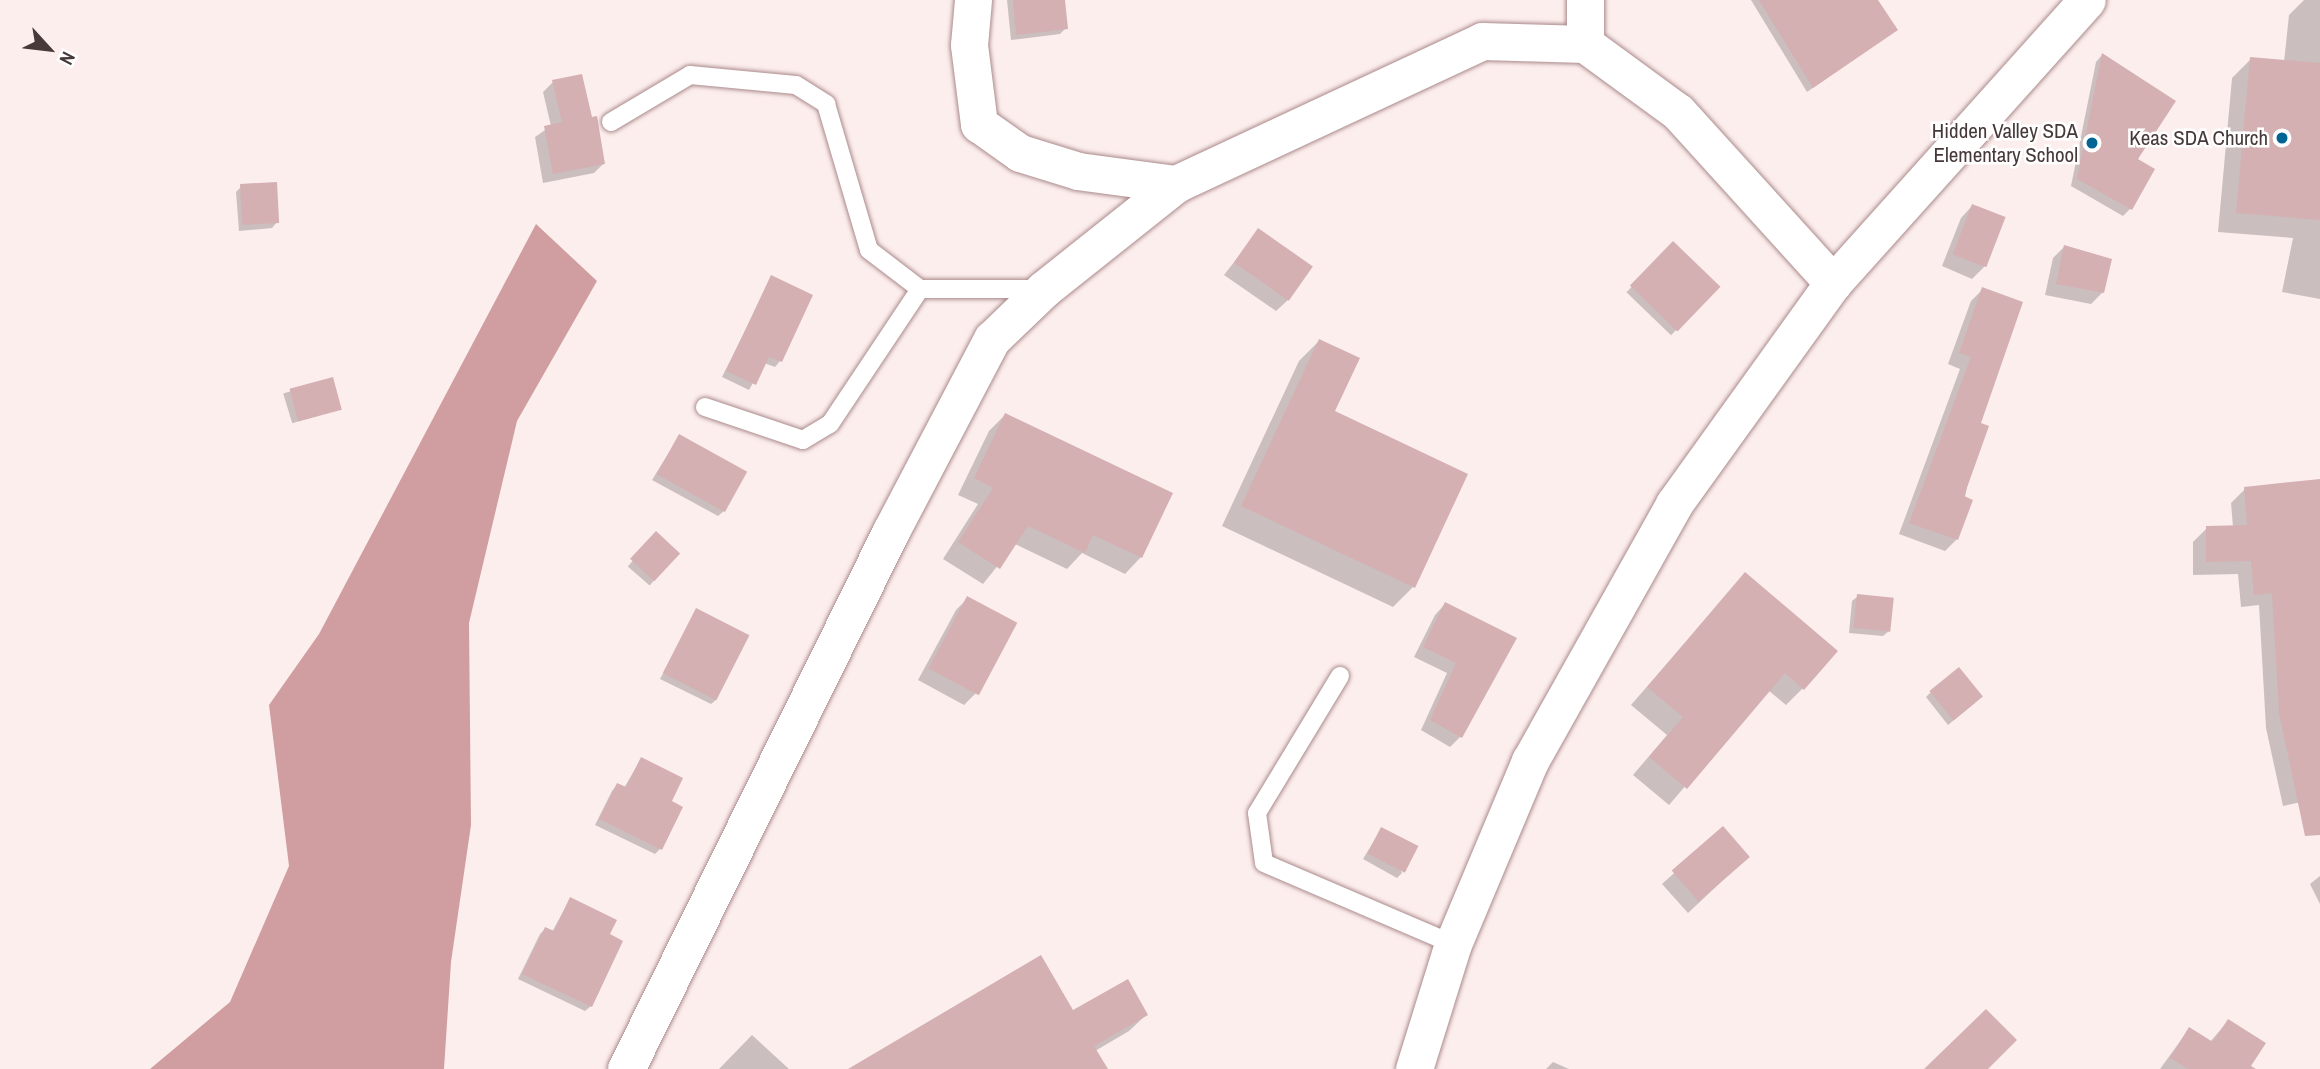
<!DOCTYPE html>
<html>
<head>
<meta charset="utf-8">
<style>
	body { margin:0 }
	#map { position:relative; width:2320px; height:1069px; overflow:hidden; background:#fdeeee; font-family:"Archivo Narrow",sans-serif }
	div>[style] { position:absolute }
	.forest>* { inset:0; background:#d09ea1 }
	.shadow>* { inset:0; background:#0003; transform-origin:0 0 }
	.building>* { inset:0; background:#d4b0b2; transform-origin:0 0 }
	.roads { filter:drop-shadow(0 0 2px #ab8a8b) drop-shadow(0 0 2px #ab8a8b) }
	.lane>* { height:18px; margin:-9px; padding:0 9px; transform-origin:9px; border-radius:9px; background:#fff }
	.street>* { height:37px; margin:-18.5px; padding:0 18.5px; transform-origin:18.5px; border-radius:18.5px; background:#fff }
	.dots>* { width:19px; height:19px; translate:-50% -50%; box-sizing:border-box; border:4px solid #fff; border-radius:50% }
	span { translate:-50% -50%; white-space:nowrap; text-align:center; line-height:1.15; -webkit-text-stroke:5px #fff; paint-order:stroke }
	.poi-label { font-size:21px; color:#473939 }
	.right { translate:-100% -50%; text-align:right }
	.north { position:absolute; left:14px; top:14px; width:70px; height:70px; -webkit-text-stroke:5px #fff; paint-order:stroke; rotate:117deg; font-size:19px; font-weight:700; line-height:28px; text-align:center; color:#473939 }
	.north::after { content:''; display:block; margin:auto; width:24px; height:32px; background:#473939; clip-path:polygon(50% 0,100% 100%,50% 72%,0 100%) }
</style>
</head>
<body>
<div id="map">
	<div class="forest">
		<i style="clip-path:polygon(536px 224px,597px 281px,517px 421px,469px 623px,471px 825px,451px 962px,444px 1069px,150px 1069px,230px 1002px,289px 866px,269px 705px,319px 634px)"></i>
	</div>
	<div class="shadow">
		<i style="clip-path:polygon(1007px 0,1063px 0,1066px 28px,1060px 34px,1011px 40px)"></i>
		<i style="clip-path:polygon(1751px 0,1876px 0,1896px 30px,1807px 92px)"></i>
		<i style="clip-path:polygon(2304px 0,2320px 0,2320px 299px,2282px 292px,2293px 238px,2218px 232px,2232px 78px,2251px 59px,2284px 62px,2289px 15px)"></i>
		<i style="clip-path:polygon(2102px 55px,2135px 159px,2130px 209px,2123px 216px,2071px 186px,2096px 62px)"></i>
		<i style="clip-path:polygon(553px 82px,604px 163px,594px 173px,543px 183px,535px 137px,551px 126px,543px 92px)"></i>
		<i style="clip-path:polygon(241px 187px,277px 222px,272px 228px,239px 231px,236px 192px)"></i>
		<i style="clip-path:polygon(1972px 206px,1984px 267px,1972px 279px,1942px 266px,1961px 218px)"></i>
		<i style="clip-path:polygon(1259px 230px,1288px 300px,1276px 311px,1224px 275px)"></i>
		<i style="left:1673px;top:244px;width:62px;height:67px;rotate:44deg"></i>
		<i style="clip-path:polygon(2064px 247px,2103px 292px,2091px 304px,2045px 295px,2053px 258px)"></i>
		<i style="clip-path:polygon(771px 278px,811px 296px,780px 361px,775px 367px,764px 363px,749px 390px,722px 377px)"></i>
		<i style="clip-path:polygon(1983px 289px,1979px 424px,1957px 539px,1945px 551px,1899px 534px,1960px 369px,1948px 364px,1971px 301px)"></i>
		<i style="clip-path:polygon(1319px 341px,1333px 412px,1413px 587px,1393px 607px,1222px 526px,1299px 361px)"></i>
		<i style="left:331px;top:379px;width:31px;height:50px;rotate:73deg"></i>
		<i style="clip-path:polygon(1005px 415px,1141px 557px,1125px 574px,1082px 553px,1067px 569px,1015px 544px,983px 584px,943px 559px,978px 504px,958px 495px,989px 431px)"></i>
		<i style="clip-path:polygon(679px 436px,724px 511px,718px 516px,652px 480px)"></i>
		<i style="clip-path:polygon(2320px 481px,2320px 798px,2283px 806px,2266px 728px,2259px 605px,2241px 607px,2238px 574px,2193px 575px,2193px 542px,2207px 528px,2233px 527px,2231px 503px,2245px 489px)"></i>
		<i style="left:656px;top:534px;width:29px;height:43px;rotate:41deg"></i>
		<i style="clip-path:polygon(1745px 574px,1803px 688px,1786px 705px,1768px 690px,1669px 805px,1633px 775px,1667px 735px,1631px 705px)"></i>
		<i style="clip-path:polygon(1858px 596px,1889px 631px,1883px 636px,1849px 633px,1852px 601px)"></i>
		<i style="clip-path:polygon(968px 598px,976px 693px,964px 705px,918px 680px,956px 610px)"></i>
		<i style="clip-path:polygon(1445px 604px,1515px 639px,1460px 737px,1450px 747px,1421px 730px,1447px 673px,1414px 657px,1435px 615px)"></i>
		<i style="clip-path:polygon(697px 610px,717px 699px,711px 704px,660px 679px)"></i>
		<i style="clip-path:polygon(1931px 692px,1975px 703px,1948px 725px,1926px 697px)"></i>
		<i style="clip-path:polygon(641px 759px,670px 802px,660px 849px,655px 854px,595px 825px,612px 791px,617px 785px,624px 788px)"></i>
		<i style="clip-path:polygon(1381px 829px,1402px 873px,1397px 878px,1363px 859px)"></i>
		<i style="clip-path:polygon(1723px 829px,1736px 868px,1688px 913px,1662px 884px)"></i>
		<i style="clip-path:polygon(2320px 876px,2320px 904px,2310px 884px)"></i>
		<i style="clip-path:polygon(570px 899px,608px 935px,591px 1006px,585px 1011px,518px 979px,540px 934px,545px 929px,552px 932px)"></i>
		<i style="clip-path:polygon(1073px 1012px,1146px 1015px,1129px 1031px,1095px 1051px,1098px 1069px,851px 1069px)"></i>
		<i style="clip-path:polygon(2228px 1021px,2247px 1069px,2160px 1069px,2189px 1029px,2210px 1042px)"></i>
		<i style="clip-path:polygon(752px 1035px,789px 1069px,719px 1069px)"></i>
		<i style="clip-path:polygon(1553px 1062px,1569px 1069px,1546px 1069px)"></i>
	</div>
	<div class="building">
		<i style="clip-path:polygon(1013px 0,1065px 0,1068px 29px,1016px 35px)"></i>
		<i style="clip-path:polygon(1759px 0,1878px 0,1898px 30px,1813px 88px)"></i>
		<i style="clip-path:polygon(2102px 53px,2176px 101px,2138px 159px,2155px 169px,2132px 210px,2077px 179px)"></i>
		<i style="clip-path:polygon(2250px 57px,2320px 63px,2320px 220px,2236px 213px)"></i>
		<i style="clip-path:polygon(582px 74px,592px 117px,597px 116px,605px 164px,553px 174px,544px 126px,562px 122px,552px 80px)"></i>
		<i style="left:277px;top:182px;width:41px;height:37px;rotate:87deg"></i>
		<i style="left:1972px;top:204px;width:36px;height:54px;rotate:21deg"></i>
		<i style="left:1258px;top:228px;width:67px;height:42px;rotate:35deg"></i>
		<i style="left:1673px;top:241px;width:66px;height:62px;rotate:44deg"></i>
		<i style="clip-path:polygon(2064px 245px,2112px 259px,2104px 293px,2056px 284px)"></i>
		<i style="clip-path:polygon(771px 275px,813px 295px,782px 362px,769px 357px,756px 385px,726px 371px)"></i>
		<i style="clip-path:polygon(1982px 287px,2023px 302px,1981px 423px,1989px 426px,1964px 496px,1973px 500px,1958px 540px,1909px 523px,1971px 357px,1959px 353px)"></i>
		<i style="clip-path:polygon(1319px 339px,1360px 358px,1335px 411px,1468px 474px,1415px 588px,1241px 506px)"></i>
		<i style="left:333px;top:377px;width:34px;height:45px;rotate:75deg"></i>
		<i style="clip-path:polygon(1005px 413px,1173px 493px,1142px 558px,1093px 535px,1085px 553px,1028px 526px,1000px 569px,958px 542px,993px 488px,974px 478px)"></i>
		<i style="left:679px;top:434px;width:78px;height:46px;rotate:29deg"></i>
		<i style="clip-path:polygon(2320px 479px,2320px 835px,2305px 836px,2279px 713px,2272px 593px,2254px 595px,2251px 561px,2206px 562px,2206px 526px,2247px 525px,2244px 487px)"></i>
		<i style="left:656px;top:531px;width:33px;height:38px;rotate:43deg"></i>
		<i style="clip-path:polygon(1745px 572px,1838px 651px,1804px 690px,1785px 673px,1687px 789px,1649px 757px,1683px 717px,1647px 687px)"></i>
		<i style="left:1857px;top:594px;width:37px;height:34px;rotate:6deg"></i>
		<i style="left:967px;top:596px;width:57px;height:82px;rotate:28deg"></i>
		<i style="clip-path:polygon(1445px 602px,1517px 638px,1462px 738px,1430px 720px,1456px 663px,1423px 647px)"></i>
		<i style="left:696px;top:608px;width:60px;height:73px;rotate:27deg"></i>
		<i style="left:1959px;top:667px;width:38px;height:38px;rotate:51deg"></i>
		<i style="clip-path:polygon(641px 757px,683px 778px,672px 801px,683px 807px,662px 850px,599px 819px,617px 783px,626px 787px)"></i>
		<i style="left:1723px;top:826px;width:41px;height:68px;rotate:49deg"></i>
		<i style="left:1381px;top:827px;width:42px;height:30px;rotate:27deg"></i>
		<i style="clip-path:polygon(570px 897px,617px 920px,610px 934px,623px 941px,592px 1007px,522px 974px,545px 927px,554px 931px)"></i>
		<i style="clip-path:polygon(1041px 955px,1073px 1010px,1128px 979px,1148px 1015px,1094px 1046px,1108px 1069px,848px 1069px)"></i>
		<i style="clip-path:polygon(1986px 1009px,2017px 1040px,1988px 1069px,1924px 1069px)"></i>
		<i style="clip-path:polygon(2228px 1019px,2266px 1043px,2251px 1066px,2256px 1069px,2188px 1069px,2170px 1058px,2189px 1027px,2213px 1042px)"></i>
	</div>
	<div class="roads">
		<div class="lane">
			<i style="left:611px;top:122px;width:92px;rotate:-30.7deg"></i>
			<i style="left:690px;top:75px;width:106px;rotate:5.4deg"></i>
			<i style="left:796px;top:85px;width:36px;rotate:32deg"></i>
			<i style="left:826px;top:104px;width:152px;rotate:73.6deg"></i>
			<i style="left:869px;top:250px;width:64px;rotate:37.4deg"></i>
			<i style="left:920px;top:289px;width:121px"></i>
			<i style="left:705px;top:407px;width:103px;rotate:18.6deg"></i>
			<i style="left:803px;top:440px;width:31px;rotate:-31deg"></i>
			<i style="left:830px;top:424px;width:162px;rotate:-56.3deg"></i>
			<i style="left:1340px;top:676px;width:160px;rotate:121.2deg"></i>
			<i style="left:1257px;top:813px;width:50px;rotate:82deg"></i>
			<i style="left:1264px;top:863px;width:206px;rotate:23.2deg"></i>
		</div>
		<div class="street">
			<i style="left:973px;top:0;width:45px;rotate:95.1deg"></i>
			<i style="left:969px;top:45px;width:80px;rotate:82.8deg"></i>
			<i style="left:979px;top:124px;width:50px;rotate:35.3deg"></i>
			<i style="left:1020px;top:153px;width:61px;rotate:17.2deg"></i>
			<i style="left:1078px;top:171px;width:99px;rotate:7.6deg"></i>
			<i style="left:1585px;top:44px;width:44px;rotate:-90deg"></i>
			<i style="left:626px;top:1069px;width:600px;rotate:-63.78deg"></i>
			<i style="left:891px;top:531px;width:217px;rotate:-62.3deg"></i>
			<i style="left:992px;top:339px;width:72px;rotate:-43.9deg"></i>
			<i style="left:1044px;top:289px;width:169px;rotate:-38.5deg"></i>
			<i style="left:1176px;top:184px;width:338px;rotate:-25deg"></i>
			<i style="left:1482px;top:41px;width:103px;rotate:1.7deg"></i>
			<i style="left:1585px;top:44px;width:115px;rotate:36.2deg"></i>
			<i style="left:1678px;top:112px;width:231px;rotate:47.8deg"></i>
			<i style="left:1414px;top:1069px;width:131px;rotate:-72.7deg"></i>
			<i style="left:1453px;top:944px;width:199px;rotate:-67.2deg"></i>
			<i style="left:1530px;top:761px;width:295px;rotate:-60.7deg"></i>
			<i style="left:1674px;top:504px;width:272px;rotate:-54.3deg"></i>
			<i style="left:1833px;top:283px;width:380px;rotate:-48.1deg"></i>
		</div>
	</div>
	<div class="dots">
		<i style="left:2282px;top:138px;background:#006594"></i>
		<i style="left:2092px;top:143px;background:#006594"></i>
	</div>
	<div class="poi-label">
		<span class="right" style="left:2078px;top:143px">Hidden Valley SDA<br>Elementary School</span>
		<span class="right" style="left:2268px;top:138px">Keas SDA Church</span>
	</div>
	<div class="north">N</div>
</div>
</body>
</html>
